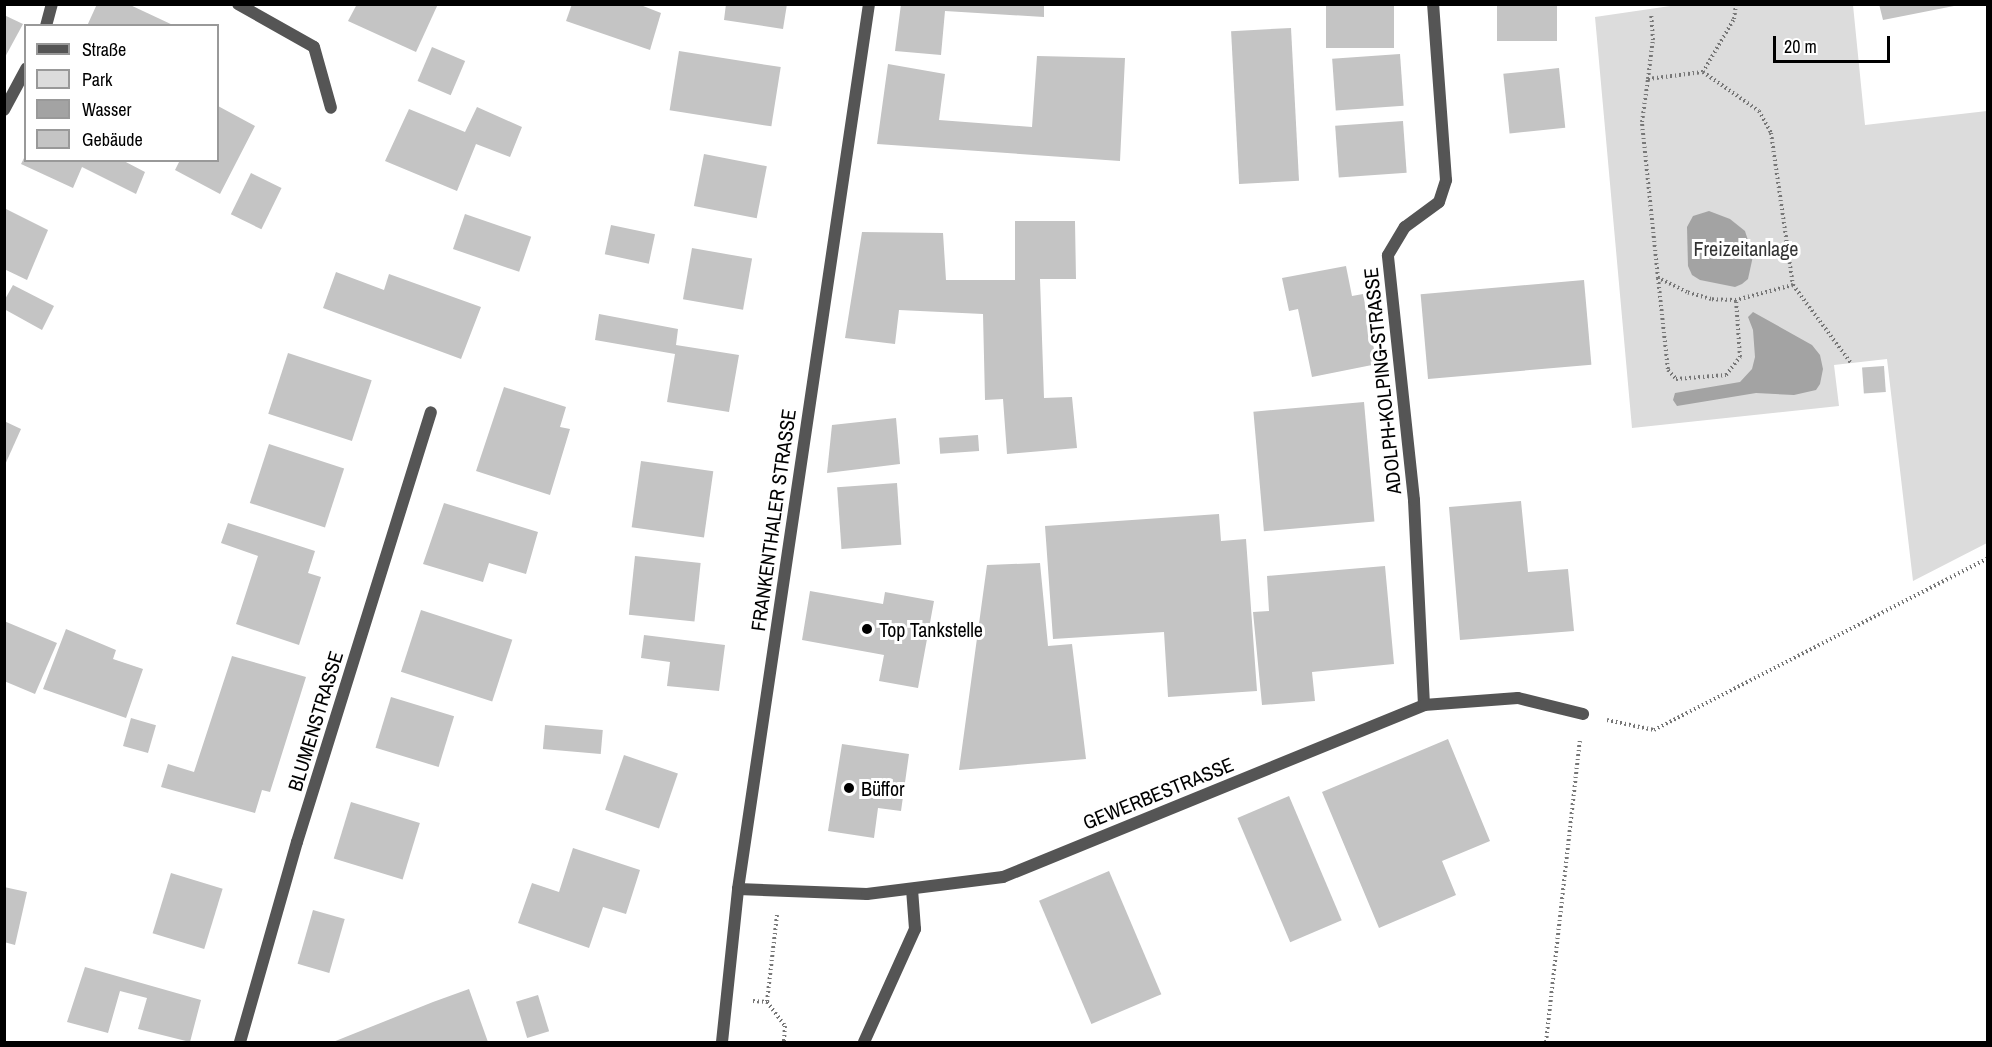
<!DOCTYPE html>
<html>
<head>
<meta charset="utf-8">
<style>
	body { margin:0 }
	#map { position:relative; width:1992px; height:1047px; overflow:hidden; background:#fff; font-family:"Archivo Narrow",sans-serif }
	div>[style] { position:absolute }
	.green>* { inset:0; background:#dcdcdc }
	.water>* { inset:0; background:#a3a3a3 }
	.building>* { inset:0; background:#c4c4c4; transform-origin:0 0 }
	.path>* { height:4px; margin-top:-2px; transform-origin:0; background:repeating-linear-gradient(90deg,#777 0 1.5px,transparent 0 4.5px) }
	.service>* { height:12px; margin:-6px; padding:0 6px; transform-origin:6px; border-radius:6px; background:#555 }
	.minor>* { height:12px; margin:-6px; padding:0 6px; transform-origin:6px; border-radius:6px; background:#555 }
	.dots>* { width:16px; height:16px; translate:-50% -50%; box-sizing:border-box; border:3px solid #fff; border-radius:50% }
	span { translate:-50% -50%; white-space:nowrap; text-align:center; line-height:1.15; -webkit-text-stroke:6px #fff; paint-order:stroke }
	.park-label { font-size:20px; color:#333 }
	.street-label { font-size:20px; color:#000 }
	.poi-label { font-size:20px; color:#000 }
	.left { translate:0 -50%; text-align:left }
	.frame { position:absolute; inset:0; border:6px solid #000; pointer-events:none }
	.legend { position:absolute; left:24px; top:24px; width:195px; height:138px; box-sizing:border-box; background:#fff; border:2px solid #999; margin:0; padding:8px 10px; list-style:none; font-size:18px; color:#000 }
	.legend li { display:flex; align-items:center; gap:12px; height:30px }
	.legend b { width:30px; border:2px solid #999 }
	.scale { position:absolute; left:1773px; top:36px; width:117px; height:27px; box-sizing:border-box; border:3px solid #000; border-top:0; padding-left:8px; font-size:18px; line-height:21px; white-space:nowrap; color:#000; -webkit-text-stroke:4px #fff; paint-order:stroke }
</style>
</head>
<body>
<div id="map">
	<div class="green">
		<i style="clip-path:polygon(1684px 4px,1853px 5px,1865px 125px,1987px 111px,1987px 543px,1913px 581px,1887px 359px,1834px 365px,1839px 406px,1632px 428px,1595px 17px)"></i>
	</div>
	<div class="water">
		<i style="clip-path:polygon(1709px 211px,1730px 219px,1745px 231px,1753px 256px,1748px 279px,1742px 284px,1735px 287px,1700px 280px,1692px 275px,1688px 266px,1687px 227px,1693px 216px)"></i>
		<i style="clip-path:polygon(1753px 312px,1812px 345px,1820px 355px,1823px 369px,1820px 384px,1816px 390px,1794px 395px,1756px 393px,1677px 406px,1673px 400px,1675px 393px,1740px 382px,1752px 369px,1755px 357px,1753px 330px,1748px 317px)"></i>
	</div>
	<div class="building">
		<i style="clip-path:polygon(97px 4px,128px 4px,175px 26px,87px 26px)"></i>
		<i style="clip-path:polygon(357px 4px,438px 4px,416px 52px,348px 21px)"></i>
		<i style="clip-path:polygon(572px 4px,638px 4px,661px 13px,650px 50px,566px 21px)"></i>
		<i style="clip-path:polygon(726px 4px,787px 4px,783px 29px,724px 20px)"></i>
		<i style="clip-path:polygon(901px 4px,1044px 4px,1044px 17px,945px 11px,941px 55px,895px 51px)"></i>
		<i style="left:1326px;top:4px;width:68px;height:44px"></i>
		<i style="left:1497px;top:4px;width:60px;height:37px"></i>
		<i style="clip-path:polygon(1879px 4px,1954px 4px,1954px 6px,1883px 20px)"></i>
		<i style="clip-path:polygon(4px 15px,23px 24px,4px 59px)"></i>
		<i style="left:1291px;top:28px;width:153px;height:60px;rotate:87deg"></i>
		<i style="left:432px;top:47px;width:36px;height:37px;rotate:23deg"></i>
		<i style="left:679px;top:51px;width:103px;height:60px;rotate:9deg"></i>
		<i style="left:1400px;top:54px;width:52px;height:68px;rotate:86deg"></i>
		<i style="clip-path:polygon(1037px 56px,1125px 58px,1120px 161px,877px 144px,888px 64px,945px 74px,939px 120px,1032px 127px)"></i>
		<i style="left:1559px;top:68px;width:60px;height:56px;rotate:84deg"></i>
		<i style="clip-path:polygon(218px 106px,255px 126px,220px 194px,175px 170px,180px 160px,218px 160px)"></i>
		<i style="clip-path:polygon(477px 107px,522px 127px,510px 157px,476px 144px,457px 191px,385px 161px,409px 109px,465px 132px)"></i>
		<i style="left:1403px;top:121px;width:52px;height:68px;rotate:86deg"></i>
		<i style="clip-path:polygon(26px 154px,26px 160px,122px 160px,145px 172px,136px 194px,82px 167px,73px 188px,21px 164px)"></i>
		<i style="left:704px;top:154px;width:64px;height:53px;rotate:11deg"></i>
		<i style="left:251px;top:173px;width:34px;height:46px;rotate:26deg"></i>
		<i style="clip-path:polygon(4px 208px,48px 230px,27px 280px,4px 269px)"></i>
		<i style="left:465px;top:214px;width:70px;height:37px;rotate:19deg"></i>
		<i style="clip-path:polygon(1015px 221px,1075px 221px,1076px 279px,1040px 279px,1044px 398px,1072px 397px,1077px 448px,1007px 454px,1003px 399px,985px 400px,983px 314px,899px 310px,895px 344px,845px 338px,862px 232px,943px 233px,946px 280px,1015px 280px)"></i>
		<i style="left:611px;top:225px;width:45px;height:30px;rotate:12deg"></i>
		<i style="left:692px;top:248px;width:61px;height:52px;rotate:10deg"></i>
		<i style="clip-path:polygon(1346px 266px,1352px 296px,1363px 294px,1377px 364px,1312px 377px,1298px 309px,1289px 311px,1282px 278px)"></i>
		<i style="clip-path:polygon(336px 272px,384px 290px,389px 274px,481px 307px,461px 359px,323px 308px)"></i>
		<i style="left:1584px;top:280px;width:85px;height:164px;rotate:85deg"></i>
		<i style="clip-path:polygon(13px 285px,54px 306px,42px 330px,4px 309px,4px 301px)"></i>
		<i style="clip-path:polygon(599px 314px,678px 329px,676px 345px,739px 355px,729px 412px,667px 402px,675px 354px,595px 340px)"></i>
		<i style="left:288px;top:353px;width:88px;height:64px;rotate:18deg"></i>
		<i style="left:1884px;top:366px;width:26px;height:22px;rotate:86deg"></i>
		<i style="clip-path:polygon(504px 387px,566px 407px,560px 427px,570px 429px,550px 495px,476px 471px)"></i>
		<i style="left:1364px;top:402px;width:120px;height:111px;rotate:85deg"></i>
		<i style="clip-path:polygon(896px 418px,900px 464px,827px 473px,832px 425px)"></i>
		<i style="clip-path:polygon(4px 421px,21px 429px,4px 467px)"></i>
		<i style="left:978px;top:435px;width:16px;height:39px;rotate:86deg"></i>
		<i style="left:269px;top:444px;width:79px;height:62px;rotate:18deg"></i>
		<i style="left:641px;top:461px;width:73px;height:67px;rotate:8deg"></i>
		<i style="left:897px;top:483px;width:62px;height:60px;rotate:86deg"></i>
		<i style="clip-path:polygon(1521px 501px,1528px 572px,1568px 569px,1574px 631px,1460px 640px,1449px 507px)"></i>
		<i style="clip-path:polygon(444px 503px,538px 532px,526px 574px,489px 563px,483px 582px,423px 564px)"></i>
		<i style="clip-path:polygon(1219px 514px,1221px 541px,1246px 539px,1257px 691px,1168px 697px,1164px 632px,1053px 639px,1045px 526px)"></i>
		<i style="clip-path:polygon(228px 523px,315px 551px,308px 573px,321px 577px,299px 645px,236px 624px,258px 556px,221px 543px)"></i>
		<i style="left:635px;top:556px;width:66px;height:59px;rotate:6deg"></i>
		<i style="clip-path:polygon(1040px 563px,1048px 646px,1072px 644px,1086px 759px,959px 770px,987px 565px)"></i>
		<i style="clip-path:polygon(1385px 566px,1394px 664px,1312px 672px,1315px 701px,1262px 705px,1253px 612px,1269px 611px,1267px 576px)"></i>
		<i style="clip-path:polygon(810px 591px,883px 604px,885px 592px,934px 601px,918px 688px,879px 681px,884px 655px,802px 640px)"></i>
		<i style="left:421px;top:610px;width:96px;height:65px;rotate:18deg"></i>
		<i style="clip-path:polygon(4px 621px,57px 643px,35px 694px,4px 681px)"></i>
		<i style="clip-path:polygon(66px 629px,116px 650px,113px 659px,143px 669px,126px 718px,43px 689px)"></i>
		<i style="clip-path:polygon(644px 635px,725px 645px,719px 691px,667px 686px,670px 662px,641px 658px)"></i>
		<i style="clip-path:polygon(232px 656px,306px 677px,270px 792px,262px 790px,255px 813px,161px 787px,168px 764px,194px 772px)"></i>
		<i style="left:391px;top:697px;width:66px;height:53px;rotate:17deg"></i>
		<i style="left:131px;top:718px;width:26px;height:29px;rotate:16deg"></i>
		<i style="left:545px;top:725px;width:58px;height:24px;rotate:5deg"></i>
		<i style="clip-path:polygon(1448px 739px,1490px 841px,1442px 861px,1456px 895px,1379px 928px,1322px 792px)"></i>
		<i style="clip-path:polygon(842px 744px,909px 754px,901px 811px,878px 808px,874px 838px,828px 831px)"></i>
		<i style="left:624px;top:755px;width:57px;height:58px;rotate:19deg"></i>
		<i style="left:1289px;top:796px;width:135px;height:56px;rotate:67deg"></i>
		<i style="left:351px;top:802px;width:72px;height:59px;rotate:17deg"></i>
		<i style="clip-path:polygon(573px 848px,640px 870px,626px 914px,603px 907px,589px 948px,518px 923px,532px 883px,559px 892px)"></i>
		<i style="left:1109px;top:871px;width:134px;height:76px;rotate:67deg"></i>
		<i style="left:171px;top:873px;width:54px;height:63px;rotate:17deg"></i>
		<i style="clip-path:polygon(4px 887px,27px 892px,15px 945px,4px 942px)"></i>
		<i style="left:313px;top:910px;width:33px;height:56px;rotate:16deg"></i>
		<i style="clip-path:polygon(85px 967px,201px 1000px,190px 1042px,138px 1029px,147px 998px,120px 991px,108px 1033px,67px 1022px)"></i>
		<i style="clip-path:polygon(469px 989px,488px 1042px,333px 1042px,433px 1002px)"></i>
		<i style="left:538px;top:995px;width:38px;height:23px;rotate:73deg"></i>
	</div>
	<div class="path">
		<i style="left:1703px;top:72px;width:61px;rotate:-59.7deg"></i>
		<i style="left:1734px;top:19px;width:15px;rotate:-82deg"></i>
		<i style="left:1648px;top:79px;width:55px;rotate:-7.3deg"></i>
		<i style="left:1703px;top:72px;width:68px;rotate:34.9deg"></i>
		<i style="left:1759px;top:111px;width:25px;rotate:61deg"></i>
		<i style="left:1771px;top:133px;width:154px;rotate:81.8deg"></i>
		<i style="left:1793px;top:285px;width:59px;rotate:165.3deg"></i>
		<i style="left:1736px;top:300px;width:25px;rotate:-178deg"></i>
		<i style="left:1711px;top:299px;width:25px;rotate:-164deg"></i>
		<i style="left:1687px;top:292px;width:32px;rotate:-154deg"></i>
		<i style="left:1658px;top:278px;width:157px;rotate:-95.9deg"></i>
		<i style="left:1642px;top:122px;width:43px;rotate:-82.1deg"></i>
		<i style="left:1648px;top:79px;width:39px;rotate:-83deg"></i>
		<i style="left:1653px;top:40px;width:27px;rotate:-94deg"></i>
		<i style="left:1658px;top:278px;width:93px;rotate:83.8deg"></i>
		<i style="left:1668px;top:370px;width:12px;rotate:48deg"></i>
		<i style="left:1676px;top:379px;width:50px;rotate:-4.6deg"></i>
		<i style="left:1726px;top:375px;width:23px;rotate:-52deg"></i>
		<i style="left:1740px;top:357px;width:57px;rotate:-94deg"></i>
		<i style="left:1793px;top:285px;width:97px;rotate:53.4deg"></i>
		<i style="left:1607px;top:720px;width:48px;rotate:12deg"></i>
		<i style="left:1654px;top:730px;width:376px;rotate:-27.2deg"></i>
		<i style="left:777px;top:915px;width:88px;rotate:96.6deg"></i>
		<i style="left:767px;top:1002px;width:30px;rotate:53deg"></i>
		<i style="left:785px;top:1026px;width:16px;rotate:94deg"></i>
		<i style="left:753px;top:1001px;width:14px;rotate:4deg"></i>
		<i style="left:1546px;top:1042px;width:305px;rotate:-83.6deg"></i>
	</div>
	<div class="service">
		<i style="left:864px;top:1042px;width:124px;rotate:-65.7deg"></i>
		<i style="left:915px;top:929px;width:40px;rotate:-94.3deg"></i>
	</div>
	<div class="minor">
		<i style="left:238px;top:4px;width:87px;rotate:29.5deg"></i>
		<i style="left:314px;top:47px;width:63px;rotate:74.4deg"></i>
		<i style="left:46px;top:26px;width:23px;rotate:-75deg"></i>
		<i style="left:4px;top:110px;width:47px;rotate:-61.8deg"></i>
		<i style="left:1424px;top:705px;width:205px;rotate:-92.8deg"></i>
		<i style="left:1414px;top:500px;width:246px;rotate:-96.1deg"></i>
		<i style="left:1388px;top:255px;width:33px;rotate:-59deg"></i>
		<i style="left:1405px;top:227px;width:42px;rotate:-36.3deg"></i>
		<i style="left:1439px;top:202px;width:23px;rotate:-72deg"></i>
		<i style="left:1446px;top:180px;width:176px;rotate:-94.2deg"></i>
		<i style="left:738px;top:889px;width:129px;rotate:2.2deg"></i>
		<i style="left:867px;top:894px;width:137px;rotate:-7.1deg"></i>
		<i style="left:1003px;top:877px;width:455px;rotate:-22.2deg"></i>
		<i style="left:1424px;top:705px;width:94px;rotate:-4.3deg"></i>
		<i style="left:1518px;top:698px;width:67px;rotate:13.8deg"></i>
		<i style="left:240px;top:1042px;width:208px;rotate:-74.1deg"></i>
		<i style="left:297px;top:842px;width:450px;rotate:-72.7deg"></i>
		<i style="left:722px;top:1042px;width:154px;rotate:-84deg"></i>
		<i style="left:738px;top:889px;width:895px;rotate:-81.58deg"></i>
	</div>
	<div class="dots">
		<i style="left:867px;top:629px;background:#000"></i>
		<i style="left:849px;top:788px;background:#000"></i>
	</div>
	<div class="park-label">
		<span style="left:1746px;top:248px">Freizeitanlage</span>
	</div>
	<div class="street-label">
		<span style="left:1382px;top:381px;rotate:-96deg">ADOLPH-KOLPING-STRASSE</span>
		<span style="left:773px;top:520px;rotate:-82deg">FRANKENTHALER STRASSE</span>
		<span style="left:315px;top:721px;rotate:-73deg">BLUMENSTRASSE</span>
		<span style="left:1158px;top:793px;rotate:-22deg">GEWERBESTRASSE</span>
	</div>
	<div class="poi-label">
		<span class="left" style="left:879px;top:629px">Top Tankstelle</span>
		<span class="left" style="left:861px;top:788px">Büffor</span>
	</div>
	<div class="frame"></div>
	<ul class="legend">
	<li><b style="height:8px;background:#555"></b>Straße</li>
	<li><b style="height:16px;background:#dcdcdc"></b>Park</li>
	<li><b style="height:16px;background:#a3a3a3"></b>Wasser</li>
	<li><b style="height:16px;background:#c4c4c4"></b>Gebäude</li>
	</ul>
	<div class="scale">20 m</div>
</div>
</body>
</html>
